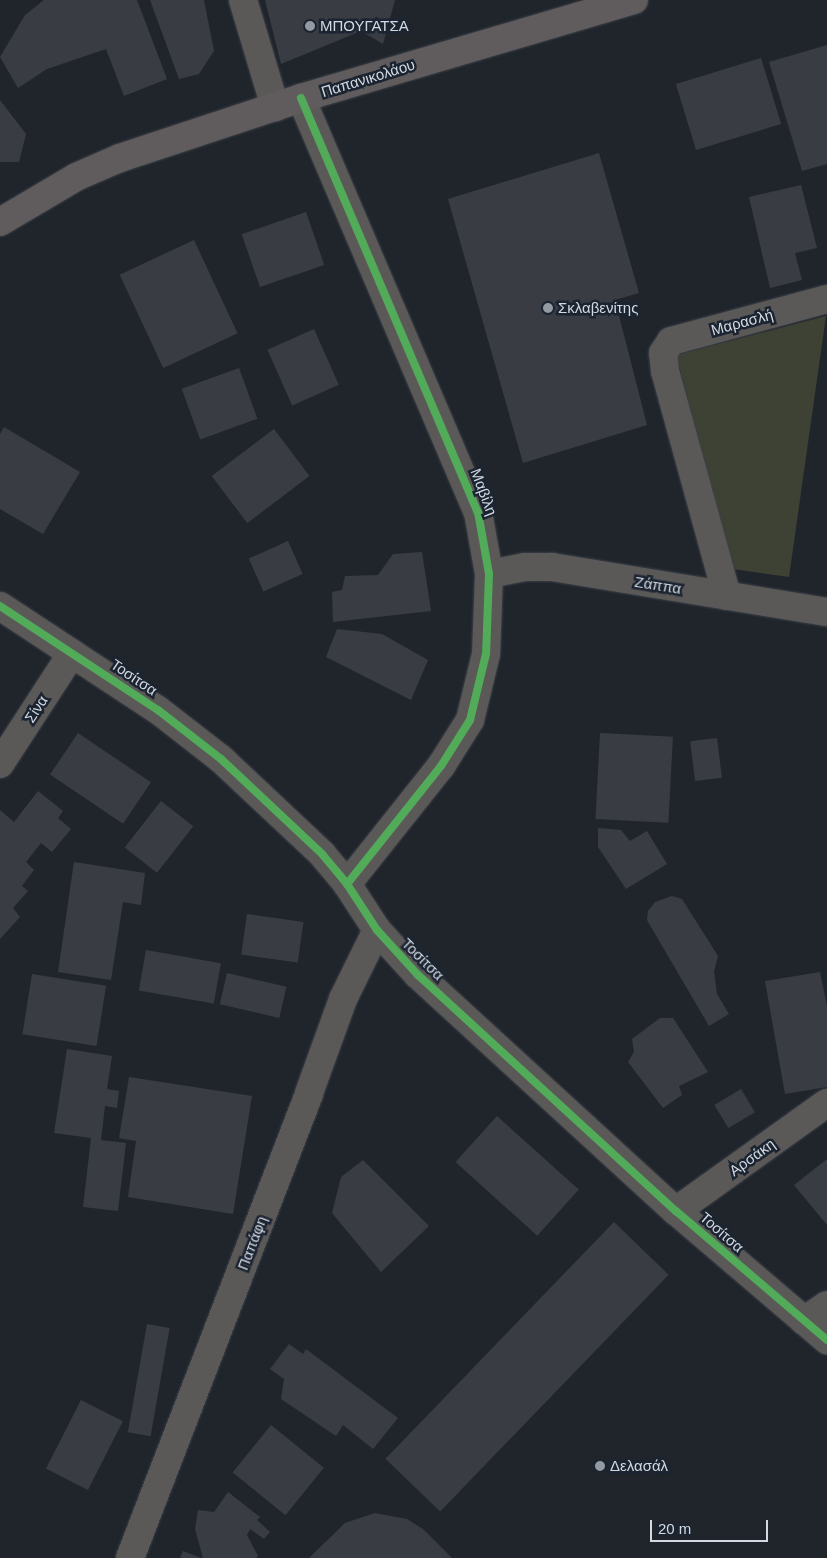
<!DOCTYPE html>
<html>
<head>
<meta charset="utf-8">
<style>
	body { margin:0 }
	#map { position:relative; width:827px; height:1558px; overflow:hidden; background:#20252c; font-family:Arial,sans-serif }
	div>[style] { position:absolute }
	.green>* { inset:0; background:#3d4234 }
	.building>* { inset:0; background:#3a3c44; transform-origin:0 0 }
	.roads { filter:drop-shadow(0 0 1px #3d4248) drop-shadow(0 0 1px #3d4248) }
	.minor>* { height:28px; margin:-14px; padding:0 14px; transform-origin:14px; border-radius:14px; background:#5b5858 }
	.secondary>* { height:28px; margin:-14px; padding:0 14px; transform-origin:14px; border-radius:14px; background:#605b5c }
	.cycleway>* { height:8px; margin:-4px; padding:0 4px; transform-origin:4px; border-radius:4px; background:#51ab58 }
	.dots>* { width:14px; height:14px; translate:-50% -50%; box-sizing:border-box; border:2px solid #1b2431; border-radius:50% }
	span { translate:-50% -50%; white-space:nowrap; text-align:center; line-height:1.15; -webkit-text-stroke:5px #1b2431; paint-order:stroke }
	.poi-label { font-size:15px; color:#d3d9e2 }
	.left { translate:0 -50%; text-align:left }
	.street-label { font-size:15px; color:#d3d9e2 }
	.scale { position:absolute; left:650px; top:1520px; width:118px; height:22px; box-sizing:border-box; border:2px solid #d3d9e2; border-top:0; padding-left:6px; font-size:15px; line-height:18px; white-space:nowrap; color:#d3d9e2; -webkit-text-stroke:4px #1b2431; paint-order:stroke }
</style>
</head>
<body>
<div id="map">
	<div class="green">
		<i style="clip-path:polygon(826px 316px,789px 577px,733px 569px,676px 355px)"></i>
	</div>
	<div class="building">
		<i style="clip-path:polygon(44px 0,137px 0,167px 79px,124px 96px,106px 49px,47px 69px,18px 88px,0 57px,25px 15px)"></i>
		<i style="clip-path:polygon(150px 0,204px 0,214px 51px,199px 74px,179px 79px)"></i>
		<i style="clip-path:polygon(265px 0,395px 0,383px 44px,361px 31px,281px 64px)"></i>
		<i style="clip-path:polygon(827px 45px,827px 164px,802px 171px,769px 62px)"></i>
		<i style="left:761px;top:58px;width:69px;height:89px;rotate:73deg"></i>
		<i style="clip-path:polygon(0 100px,26px 134px,19px 162px,0 162px)"></i>
		<i style="clip-path:polygon(599px 153px,639px 293px,615px 300px,647px 425px,523px 463px,448px 199px)"></i>
		<i style="clip-path:polygon(801px 185px,817px 248px,795px 253px,802px 280px,770px 288px,749px 197px)"></i>
		<i style="left:306px;top:212px;width:56px;height:68px;rotate:71deg"></i>
		<i style="left:194px;top:240px;width:103px;height:82px;rotate:65deg"></i>
		<i style="left:314px;top:329px;width:61px;height:51px;rotate:66deg"></i>
		<i style="left:239px;top:368px;width:54px;height:61px;rotate:70deg"></i>
		<i style="clip-path:polygon(4px 427px,80px 472px,43px 534px,0 509px,0 434px)"></i>
		<i style="left:274px;top:429px;width:59px;height:78px;rotate:53deg"></i>
		<i style="left:288px;top:541px;width:36px;height:43px;rotate:66deg"></i>
		<i style="clip-path:polygon(422px 552px,431px 611px,333px 622px,332px 592px,342px 590px,345px 576px,378px 575px,393px 554px)"></i>
		<i style="clip-path:polygon(337px 629px,382px 634px,428px 660px,411px 700px,326px 657px)"></i>
		<i style="left:78px;top:733px;width:88px;height:50px;rotate:34deg"></i>
		<i style="left:600px;top:733px;width:73px;height:86px;rotate:3deg"></i>
		<i style="left:717px;top:738px;width:40px;height:27px;rotate:83deg"></i>
		<i style="clip-path:polygon(38px 791px,63px 811px,58px 818px,71px 829px,52px 852px,41px 843px,26px 862px,34px 870px,22px 886px,28px 891px,13px 908px,20px 917px,0 939px,0 810px,14px 822px)"></i>
		<i style="left:161px;top:801px;width:41px;height:59px;rotate:38deg"></i>
		<i style="clip-path:polygon(598px 828px,621px 830px,630px 841px,647px 831px,667px 864px,626px 889px,598px 847px)"></i>
		<i style="clip-path:polygon(74px 862px,145px 873px,141px 905px,123px 902px,111px 980px,58px 972px)"></i>
		<i style="clip-path:polygon(672px 896px,682px 899px,718px 956px,714px 971px,717px 994px,729px 1014px,709px 1026px,647px 920px,648px 911px,655px 902px)"></i>
		<i style="left:247px;top:914px;width:57px;height:41px;rotate:8deg"></i>
		<i style="left:146px;top:950px;width:76px;height:41px;rotate:10deg"></i>
		<i style="clip-path:polygon(820px 972px,827px 1006px,827px 1087px,785px 1094px,765px 981px)"></i>
		<i style="left:227px;top:973px;width:61px;height:32px;rotate:13deg"></i>
		<i style="left:32px;top:974px;width:75px;height:61px;rotate:9deg"></i>
		<i style="clip-path:polygon(660px 1018px,673px 1018px,708px 1072px,679px 1086px,682px 1095px,663px 1108px,628px 1062px,634px 1052px,632px 1039px)"></i>
		<i style="clip-path:polygon(67px 1049px,112px 1056px,107px 1089px,119px 1091px,117px 1108px,105px 1106px,101px 1140px,126px 1143px,118px 1211px,83px 1207px,91px 1138px,54px 1133px)"></i>
		<i style="clip-path:polygon(129px 1077px,252px 1096px,233px 1214px,128px 1197px,136px 1141px,119px 1138px)"></i>
		<i style="left:741px;top:1089px;width:27px;height:31px;rotate:59deg"></i>
		<i style="left:497px;top:1116px;width:110px;height:62px;rotate:42deg"></i>
		<i style="clip-path:polygon(827px 1159px,827px 1225px,794px 1185px)"></i>
		<i style="clip-path:polygon(363px 1160px,429px 1226px,381px 1272px,332px 1213px,341px 1177px)"></i>
		<i style="left:614px;top:1222px;width:76px;height:329px;rotate:44deg"></i>
		<i style="left:147px;top:1324px;width:23px;height:110px;rotate:10deg"></i>
		<i style="clip-path:polygon(289px 1344px,303px 1354px,306px 1349px,398px 1418px,373px 1449px,343px 1425px,336px 1436px,281px 1399px,284px 1379px,270px 1369px)"></i>
		<i style="left:81px;top:1400px;width:47px;height:77px;rotate:27deg"></i>
		<i style="left:271px;top:1425px;width:68px;height:61px;rotate:39deg"></i>
		<i style="clip-path:polygon(228px 1492px,260px 1517px,257px 1520px,270px 1532px,264px 1539px,250px 1529px,247px 1535px,258px 1556px,256px 1558px,203px 1558px,195px 1529px,198px 1510px,214px 1512px)"></i>
		<i style="clip-path:polygon(375px 1513px,407px 1519px,423px 1529px,452px 1558px,309px 1558px,345px 1523px)"></i>
		<i style="clip-path:polygon(183px 1551px,201px 1558px,180px 1558px)"></i>
	</div>
	<div class="roads">
		<div class="minor">
			<i style="left:243px;top:0;width:112px;rotate:73.3deg"></i>
			<i style="left:301px;top:98px;width:450px;rotate:66.9deg"></i>
			<i style="left:478px;top:512px;width:63px;rotate:79.9deg"></i>
			<i style="left:489px;top:574px;width:80px;rotate:92.1deg"></i>
			<i style="left:486px;top:654px;width:68px;rotate:103.6deg"></i>
			<i style="left:470px;top:720px;width:54px;rotate:122.2deg"></i>
			<i style="left:441px;top:766px;width:151px;rotate:128.5deg"></i>
			<i style="left:489px;top:574px;width:37px;rotate:-11deg"></i>
			<i style="left:525px;top:567px;width:27px"></i>
			<i style="left:552px;top:567px;width:279px;rotate:9.3deg"></i>
			<i style="left:727px;top:596px;width:233px;rotate:-105.4deg"></i>
			<i style="left:665px;top:371px;width:18px;rotate:-96deg"></i>
			<i style="left:663px;top:353px;width:14px;rotate:-56deg"></i>
			<i style="left:671px;top:341px;width:162px;rotate:-15.1deg"></i>
			<i style="left:0;top:606px;width:189px;rotate:33.4deg"></i>
			<i style="left:158px;top:710px;width:80px;rotate:37.9deg"></i>
			<i style="left:221px;top:759px;width:139px;rotate:43.2deg"></i>
			<i style="left:322px;top:854px;width:39px;rotate:50deg"></i>
			<i style="left:347px;top:884px;width:55px;rotate:56.9deg"></i>
			<i style="left:377px;top:930px;width:61px;rotate:47.7deg"></i>
			<i style="left:418px;top:975px;width:350px;rotate:42.5deg"></i>
			<i style="left:676px;top:1211px;width:199px;rotate:40.5deg"></i>
			<i style="left:0;top:764px;width:132px;rotate:-57deg"></i>
			<i style="left:676px;top:1211px;width:186px;rotate:-35.6deg"></i>
			<i style="left:804px;top:1321px;width:28px;rotate:-35deg"></i>
			<i style="left:130px;top:1558px;width:498px;rotate:-68.9deg"></i>
			<i style="left:309px;top:1093px;width:100px;rotate:-70.1deg"></i>
			<i style="left:343px;top:999px;width:77px;rotate:-63.8deg"></i>
		</div>
		<div class="secondary">
			<i style="left:0;top:222px;width:88px;rotate:-30.6deg"></i>
			<i style="left:76px;top:177px;width:48px;rotate:-23.4deg"></i>
			<i style="left:120px;top:158px;width:191px;rotate:-18.3deg"></i>
			<i style="left:301px;top:98px;width:347px;rotate:-16.4deg"></i>
		</div>
	</div>
	<div class="cycleway">
		<i style="left:301px;top:98px;width:450px;rotate:66.9deg"></i>
		<i style="left:478px;top:512px;width:63px;rotate:79.9deg"></i>
		<i style="left:489px;top:574px;width:80px;rotate:92.1deg"></i>
		<i style="left:486px;top:654px;width:68px;rotate:103.6deg"></i>
		<i style="left:470px;top:720px;width:54px;rotate:122.2deg"></i>
		<i style="left:441px;top:766px;width:151px;rotate:128.5deg"></i>
		<i style="left:0;top:606px;width:189px;rotate:33.4deg"></i>
		<i style="left:158px;top:710px;width:80px;rotate:37.9deg"></i>
		<i style="left:221px;top:759px;width:139px;rotate:43.2deg"></i>
		<i style="left:322px;top:854px;width:39px;rotate:50deg"></i>
		<i style="left:347px;top:884px;width:55px;rotate:56.9deg"></i>
		<i style="left:377px;top:930px;width:61px;rotate:47.7deg"></i>
		<i style="left:418px;top:975px;width:350px;rotate:42.5deg"></i>
		<i style="left:676px;top:1211px;width:199px;rotate:40.5deg"></i>
	</div>
	<div class="dots">
		<i style="left:310px;top:26px;background:#949aa2"></i>
		<i style="left:548px;top:308px;background:#949aa2"></i>
		<i style="left:600px;top:1466px;background:#949aa2"></i>
	</div>
	<div class="poi-label">
		<span class="left" style="left:320px;top:26px">ΜΠΟΥΓΑΤΣΑ</span>
		<span class="left" style="left:558px;top:308px">Σκλαβενίτης</span>
		<span class="left" style="left:610px;top:1466px">Δελασάλ</span>
	</div>
	<div class="street-label">
		<span style="left:368px;top:78px;rotate:-17deg">Παπανικολάου</span>
		<span style="left:742px;top:322px;rotate:-15deg">Μαρασλή</span>
		<span style="left:484px;top:492px;rotate:69deg">Μαβίλη</span>
		<span style="left:658px;top:585px;rotate:9deg">Ζάππα</span>
		<span style="left:134px;top:677px;rotate:34deg">Τοσίτσα</span>
		<span style="left:36px;top:709px;rotate:-57deg">Σίνα</span>
		<span style="left:423px;top:959px;rotate:45deg">Τοσίτσα</span>
		<span style="left:752px;top:1157px;rotate:-36deg">Αρσάκη</span>
		<span style="left:722px;top:1232px;rotate:41deg">Τοσίτσα</span>
		<span style="left:252px;top:1243px;rotate:-69deg">Παπάφη</span>
	</div>
	<div class="scale">20 m</div>
</div>
</body>
</html>
